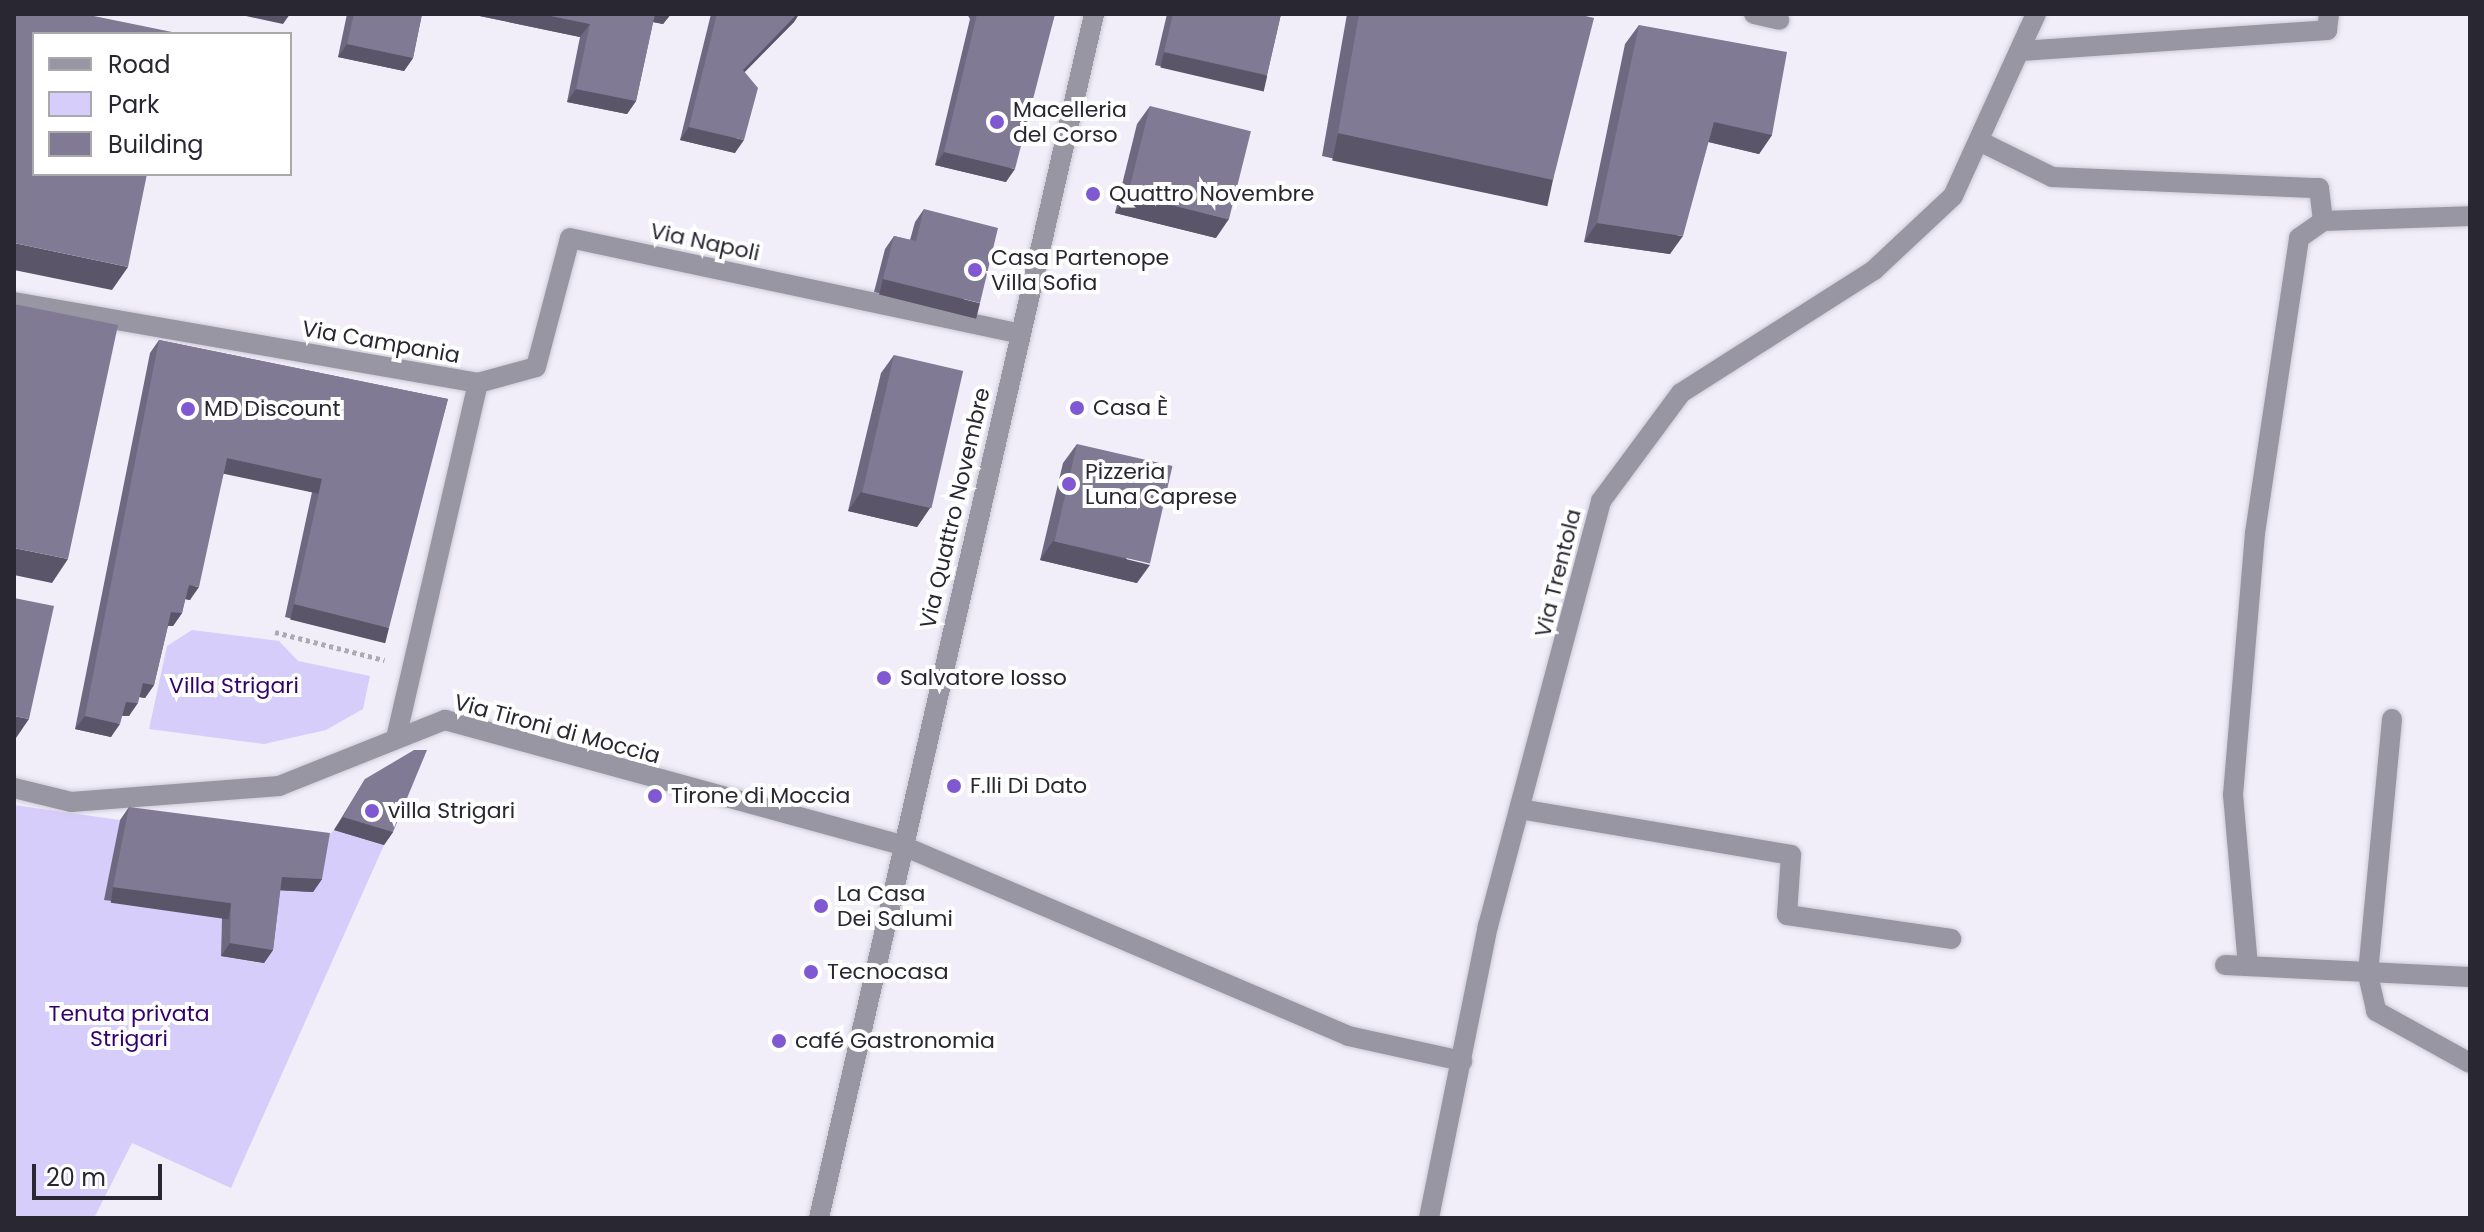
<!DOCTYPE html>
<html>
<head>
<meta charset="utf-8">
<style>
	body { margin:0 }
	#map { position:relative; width:2484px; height:1232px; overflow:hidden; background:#f1eefa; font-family:Poppins,sans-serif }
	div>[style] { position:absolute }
	.green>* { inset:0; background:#d7cdfb }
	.path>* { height:5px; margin-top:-2.5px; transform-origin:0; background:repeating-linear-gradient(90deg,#adaab6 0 4px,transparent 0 8px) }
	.roads { filter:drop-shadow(0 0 2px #cdcad6) drop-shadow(0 0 2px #cdcad6) }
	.minor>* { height:20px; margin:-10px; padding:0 10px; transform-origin:10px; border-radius:10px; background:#9896a2 }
	.tertiary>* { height:20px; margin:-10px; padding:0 10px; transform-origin:10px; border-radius:10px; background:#9896a2 }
	.wall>* { inset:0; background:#6e6980 }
	.shaded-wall>* { inset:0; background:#5a5568; transform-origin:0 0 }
	.building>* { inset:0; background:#807a95; transform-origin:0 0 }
	.dots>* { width:22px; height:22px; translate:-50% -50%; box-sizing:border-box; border:4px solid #fff; border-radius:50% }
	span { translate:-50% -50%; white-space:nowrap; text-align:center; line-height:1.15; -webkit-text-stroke:8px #fff; paint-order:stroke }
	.poi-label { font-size:22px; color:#292732 }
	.left { translate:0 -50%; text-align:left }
	.street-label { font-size:22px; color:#292732 }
	.park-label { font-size:22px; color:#34006d }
	.frame { position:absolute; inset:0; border:16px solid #292732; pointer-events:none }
	.legend { position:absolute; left:32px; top:32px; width:260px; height:144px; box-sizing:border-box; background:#fff; border:2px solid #a9a9ad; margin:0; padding:10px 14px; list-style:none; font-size:24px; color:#292732 }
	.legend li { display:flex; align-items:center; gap:16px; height:40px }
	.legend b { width:40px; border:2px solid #a9a9ad }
	.scale { position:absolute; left:32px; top:1164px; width:130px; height:36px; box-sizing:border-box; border:4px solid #292732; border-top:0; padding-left:10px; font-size:24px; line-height:28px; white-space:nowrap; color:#292732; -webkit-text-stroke:6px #fff; paint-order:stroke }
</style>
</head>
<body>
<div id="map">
	<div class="green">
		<i style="clip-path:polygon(192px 630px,279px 641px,298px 661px,370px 676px,363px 709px,326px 730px,264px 744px,149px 729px,167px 646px)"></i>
		<i style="clip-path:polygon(14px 805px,120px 820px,105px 900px,222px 916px,221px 956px,263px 963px,273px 890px,334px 830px,384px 845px,231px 1188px,132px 1143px,94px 1218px,14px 1218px)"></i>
	</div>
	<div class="path">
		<i style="left:275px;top:632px;width:113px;rotate:14.4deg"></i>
	</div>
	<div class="roads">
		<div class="minor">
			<i style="left:1754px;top:14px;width:26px;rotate:13deg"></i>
			<i style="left:2021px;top:51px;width:307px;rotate:-3.9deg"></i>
			<i style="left:2327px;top:30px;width:16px;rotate:-83deg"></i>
			<i style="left:1981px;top:142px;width:79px;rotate:26.2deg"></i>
			<i style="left:2052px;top:177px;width:267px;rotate:2.4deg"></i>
			<i style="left:2319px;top:188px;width:33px;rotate:83deg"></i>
			<i style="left:2323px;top:221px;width:147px;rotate:-1.9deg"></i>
			<i style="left:14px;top:302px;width:471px;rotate:9.9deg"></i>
			<i style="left:478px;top:383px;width:361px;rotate:103deg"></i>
			<i style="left:478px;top:383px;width:60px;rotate:-15.4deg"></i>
			<i style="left:536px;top:367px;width:133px;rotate:-75.2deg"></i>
			<i style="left:570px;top:238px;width:460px;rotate:12deg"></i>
			<i style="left:2392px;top:719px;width:257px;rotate:95.4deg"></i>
			<i style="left:2368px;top:975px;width:37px;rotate:77deg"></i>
			<i style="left:2376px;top:1011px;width:107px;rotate:29deg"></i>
			<i style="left:14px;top:788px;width:59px;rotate:13.8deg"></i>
			<i style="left:71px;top:802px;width:209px;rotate:-4.4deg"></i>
			<i style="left:279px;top:786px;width:179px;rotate:-21.7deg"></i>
			<i style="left:445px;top:720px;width:473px;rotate:15.3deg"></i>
			<i style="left:901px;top:845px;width:486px;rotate:23.1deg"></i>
			<i style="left:1348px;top:1036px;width:117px;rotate:12.4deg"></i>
			<i style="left:1520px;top:809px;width:275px;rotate:9.6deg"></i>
			<i style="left:1791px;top:855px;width:60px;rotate:93.8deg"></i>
			<i style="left:1787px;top:915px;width:166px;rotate:8.3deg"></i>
			<i style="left:2225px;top:965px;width:245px;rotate:2.8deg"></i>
			<i style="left:2248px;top:966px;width:172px;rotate:-95deg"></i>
			<i style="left:2233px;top:795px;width:263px;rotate:-85.2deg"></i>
			<i style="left:2255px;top:533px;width:298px;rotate:-81.5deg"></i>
			<i style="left:2299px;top:238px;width:29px;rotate:-35deg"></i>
			<i style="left:1429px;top:1218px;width:298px;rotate:-78.6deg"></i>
			<i style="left:1488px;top:926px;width:440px;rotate:-75.1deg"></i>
			<i style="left:1601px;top:501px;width:134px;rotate:-53.5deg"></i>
			<i style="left:1681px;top:393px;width:229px;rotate:-32.5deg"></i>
			<i style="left:1874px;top:270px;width:108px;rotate:-43.1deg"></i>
			<i style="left:1953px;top:196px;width:200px;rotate:-65.5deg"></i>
		</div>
		<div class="tertiary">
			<i style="left:819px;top:1218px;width:1235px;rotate:-77.13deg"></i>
		</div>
	</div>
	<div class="wall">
		<i style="clip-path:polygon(347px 14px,422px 14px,413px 58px,404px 71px,338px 57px)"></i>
		<i style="clip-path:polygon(470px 14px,671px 14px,663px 24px,653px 22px,636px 101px,627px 114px,567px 102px,580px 37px)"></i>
		<i style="clip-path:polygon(711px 14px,799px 14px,794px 22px,744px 72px,735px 153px,680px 140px)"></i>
		<i style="clip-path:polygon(967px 14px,1055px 14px,1006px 182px,935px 165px,970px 19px)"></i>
		<i style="clip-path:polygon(1167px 14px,1281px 14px,1267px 75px,1258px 88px,1155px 65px)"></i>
		<i style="clip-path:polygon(1347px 14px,1577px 14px,1553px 180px,1536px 203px,1322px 156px)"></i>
		<i style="clip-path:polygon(1639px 25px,1772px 135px,1759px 154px,1708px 142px,1670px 254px,1584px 242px,1625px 44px)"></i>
		<i style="clip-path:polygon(1150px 106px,1216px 238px,1115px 213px,1137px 124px)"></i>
		<i style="clip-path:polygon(924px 209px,971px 316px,874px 292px,885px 249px,894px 236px,910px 240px,915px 222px)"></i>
		<i style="clip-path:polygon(159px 340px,448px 399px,380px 641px,285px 617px,312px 492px,224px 472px,190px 600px,185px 599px,182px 613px,173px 626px,168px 626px,154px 685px,145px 698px,139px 697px,129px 716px,122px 716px,111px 737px,75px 729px,150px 353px)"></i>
		<i style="clip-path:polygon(894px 355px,930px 508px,917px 527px,848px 511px,881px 373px)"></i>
		<i style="clip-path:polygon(1077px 444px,1137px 583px,1040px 560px,1063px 463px)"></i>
		<i style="clip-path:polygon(365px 779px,393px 832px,384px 845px,334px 830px)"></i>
		<i style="clip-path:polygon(129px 807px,322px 879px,313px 892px,280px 890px,273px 950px,264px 963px,221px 956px,222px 916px,104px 900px,120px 820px)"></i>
	</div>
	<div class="shaded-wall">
		<i style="clip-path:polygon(237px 14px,290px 14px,283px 24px)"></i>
		<i style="clip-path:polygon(470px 14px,541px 14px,590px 24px,580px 37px)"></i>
		<i style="clip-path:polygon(652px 14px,671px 14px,663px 24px,647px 21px)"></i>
		<i style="clip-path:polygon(797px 14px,799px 14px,794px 22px,734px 83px,743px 70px)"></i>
		<i style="clip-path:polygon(347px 44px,413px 58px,404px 71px,338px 57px)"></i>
		<i style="left:1164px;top:52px;width:106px;height:16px;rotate:13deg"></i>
		<i style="clip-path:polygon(576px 89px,636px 101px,627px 114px,567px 102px)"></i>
		<i style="clip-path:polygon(1714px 122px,1772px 135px,1759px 154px,1701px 140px)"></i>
		<i style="clip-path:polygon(689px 127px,744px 140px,735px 153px,680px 140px)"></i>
		<i style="left:1338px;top:133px;width:220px;height:28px;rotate:12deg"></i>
		<i style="clip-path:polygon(944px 152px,1015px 169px,1006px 182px,935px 165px)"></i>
		<i style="clip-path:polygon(1128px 194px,1229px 219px,1216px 238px,1115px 213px)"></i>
		<i style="clip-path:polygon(1597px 223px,1683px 236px,1670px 254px,1584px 242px)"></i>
		<i style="clip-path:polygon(14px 243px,128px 267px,112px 290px,14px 270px)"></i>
		<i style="left:883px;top:279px;width:100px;height:16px;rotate:14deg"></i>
		<i style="left:227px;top:458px;width:97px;height:16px;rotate:12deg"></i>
		<i style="clip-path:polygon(861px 492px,930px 508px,917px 527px,848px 511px)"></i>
		<i style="clip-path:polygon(1053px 541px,1150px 565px,1137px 583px,1040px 560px)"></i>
		<i style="clip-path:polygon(14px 548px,68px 559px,52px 583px,14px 575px)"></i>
		<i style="clip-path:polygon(189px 585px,199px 587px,190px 600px,180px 598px)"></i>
		<i style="left:294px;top:604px;width:98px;height:16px;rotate:14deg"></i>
		<i style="clip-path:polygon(171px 612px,182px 613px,173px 626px,162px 625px)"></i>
		<i style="clip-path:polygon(143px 683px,154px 685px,145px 698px,134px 696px)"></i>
		<i style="clip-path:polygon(126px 702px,138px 703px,129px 716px,117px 715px)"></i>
		<i style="clip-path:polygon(14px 716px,29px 719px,16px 738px,14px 737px)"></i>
		<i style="clip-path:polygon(85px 716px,120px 724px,111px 737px,75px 729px)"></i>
		<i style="clip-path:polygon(343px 817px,393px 832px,384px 845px,334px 830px)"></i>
		<i style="clip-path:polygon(282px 877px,322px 879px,313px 892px,273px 890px)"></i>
		<i style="left:113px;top:887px;width:119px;height:16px;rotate:8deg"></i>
		<i style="clip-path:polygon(230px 943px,273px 950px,264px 963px,221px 956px)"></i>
	</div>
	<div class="building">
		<i style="clip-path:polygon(14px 14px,84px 14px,177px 33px,34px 34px,34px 174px,147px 174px,128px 267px,14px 243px)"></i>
		<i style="clip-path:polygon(354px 14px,422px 14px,413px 58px,347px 44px)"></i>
		<i style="clip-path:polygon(541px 14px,655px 14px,636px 101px,576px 89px,590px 24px)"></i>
		<i style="clip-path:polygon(717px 14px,797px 14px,743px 70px,758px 88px,744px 140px,689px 127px)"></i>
		<i style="clip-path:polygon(977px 14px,1055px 14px,1015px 169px,944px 152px)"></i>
		<i style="clip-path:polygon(1173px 14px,1281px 14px,1267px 75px,1164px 52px)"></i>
		<i style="clip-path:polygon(1359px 14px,1577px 14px,1594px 18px,1553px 180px,1338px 133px)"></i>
		<i style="clip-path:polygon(1639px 25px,1787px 52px,1772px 135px,1714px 122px,1683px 236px,1597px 223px)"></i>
		<i style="left:1150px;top:106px;width:104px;height:91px;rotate:14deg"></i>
		<i style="clip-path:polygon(924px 209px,998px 228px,980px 303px,883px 279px,894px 236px,916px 241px)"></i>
		<i style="clip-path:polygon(14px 304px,118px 325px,68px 559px,14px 548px)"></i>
		<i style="clip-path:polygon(159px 340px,448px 399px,389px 628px,294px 604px,322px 479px,227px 458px,199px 587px,189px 585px,182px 613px,171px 612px,154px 685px,143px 683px,138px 703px,126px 702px,120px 724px,85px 716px)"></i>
		<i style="left:894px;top:355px;width:71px;height:141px;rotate:13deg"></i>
		<i style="left:1077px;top:444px;width:98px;height:100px;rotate:13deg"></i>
		<i style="clip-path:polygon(14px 598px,54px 606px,29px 719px,14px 716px)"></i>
		<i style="clip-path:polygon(414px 750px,427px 750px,393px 832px,343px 817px,365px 779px)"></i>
		<i style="clip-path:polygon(129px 807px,330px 833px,322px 879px,282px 877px,273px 950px,230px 943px,231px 903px,113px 887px)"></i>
	</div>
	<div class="dots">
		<i style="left:997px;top:122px;background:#8058d2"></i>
		<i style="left:1093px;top:194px;background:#8058d2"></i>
		<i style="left:975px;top:270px;background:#8058d2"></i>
		<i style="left:1077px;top:408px;background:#8058d2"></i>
		<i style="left:188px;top:409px;background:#8058d2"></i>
		<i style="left:1069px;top:484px;background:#8058d2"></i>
		<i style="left:884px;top:678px;background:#8058d2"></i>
		<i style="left:954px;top:786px;background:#8058d2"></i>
		<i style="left:655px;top:796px;background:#8058d2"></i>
		<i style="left:372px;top:811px;background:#8058d2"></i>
		<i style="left:821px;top:906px;background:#8058d2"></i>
		<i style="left:811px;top:972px;background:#8058d2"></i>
		<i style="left:779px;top:1041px;background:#8058d2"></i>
	</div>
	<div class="poi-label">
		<span class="left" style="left:1013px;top:122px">Macelleria<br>del Corso</span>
		<span class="left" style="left:1109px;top:194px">Quattro Novembre</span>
		<span class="left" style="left:991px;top:270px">Casa Partenope<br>Villa Sofia</span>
		<span class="left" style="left:1093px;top:408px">Casa È</span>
		<span class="left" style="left:204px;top:409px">MD Discount</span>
		<span class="left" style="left:1085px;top:484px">Pizzeria<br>Luna Caprese</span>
		<span class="left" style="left:900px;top:678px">Salvatore Iosso</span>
		<span class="left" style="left:970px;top:786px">F.lli Di Dato</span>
		<span class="left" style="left:671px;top:796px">Tirone di Moccia</span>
		<span class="left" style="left:388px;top:811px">villa Strigari</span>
		<span class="left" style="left:837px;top:906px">La Casa<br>Dei Salumi</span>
		<span class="left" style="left:827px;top:972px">Tecnocasa</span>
		<span class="left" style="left:795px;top:1041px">café Gastronomia</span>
	</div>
	<div class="street-label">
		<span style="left:705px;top:242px;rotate:12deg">Via Napoli</span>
		<span style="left:381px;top:342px;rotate:10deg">Via Campania</span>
		<span style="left:955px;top:508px;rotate:-77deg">Via Quattro Novembre</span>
		<span style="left:1558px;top:573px;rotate:-76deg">Via Trentola</span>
		<span style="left:557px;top:729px;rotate:15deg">Via Tironi di Moccia</span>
	</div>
	<div class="park-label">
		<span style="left:234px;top:686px">Villa Strigari</span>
		<span style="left:129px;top:1026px">Tenuta privata<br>Strigari</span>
	</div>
	<div class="frame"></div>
	<ul class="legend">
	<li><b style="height:10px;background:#9896a2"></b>Road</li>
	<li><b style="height:22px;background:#d7cdfb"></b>Park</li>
	<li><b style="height:22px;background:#807a95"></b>Building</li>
	</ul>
	<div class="scale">20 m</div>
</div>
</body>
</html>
